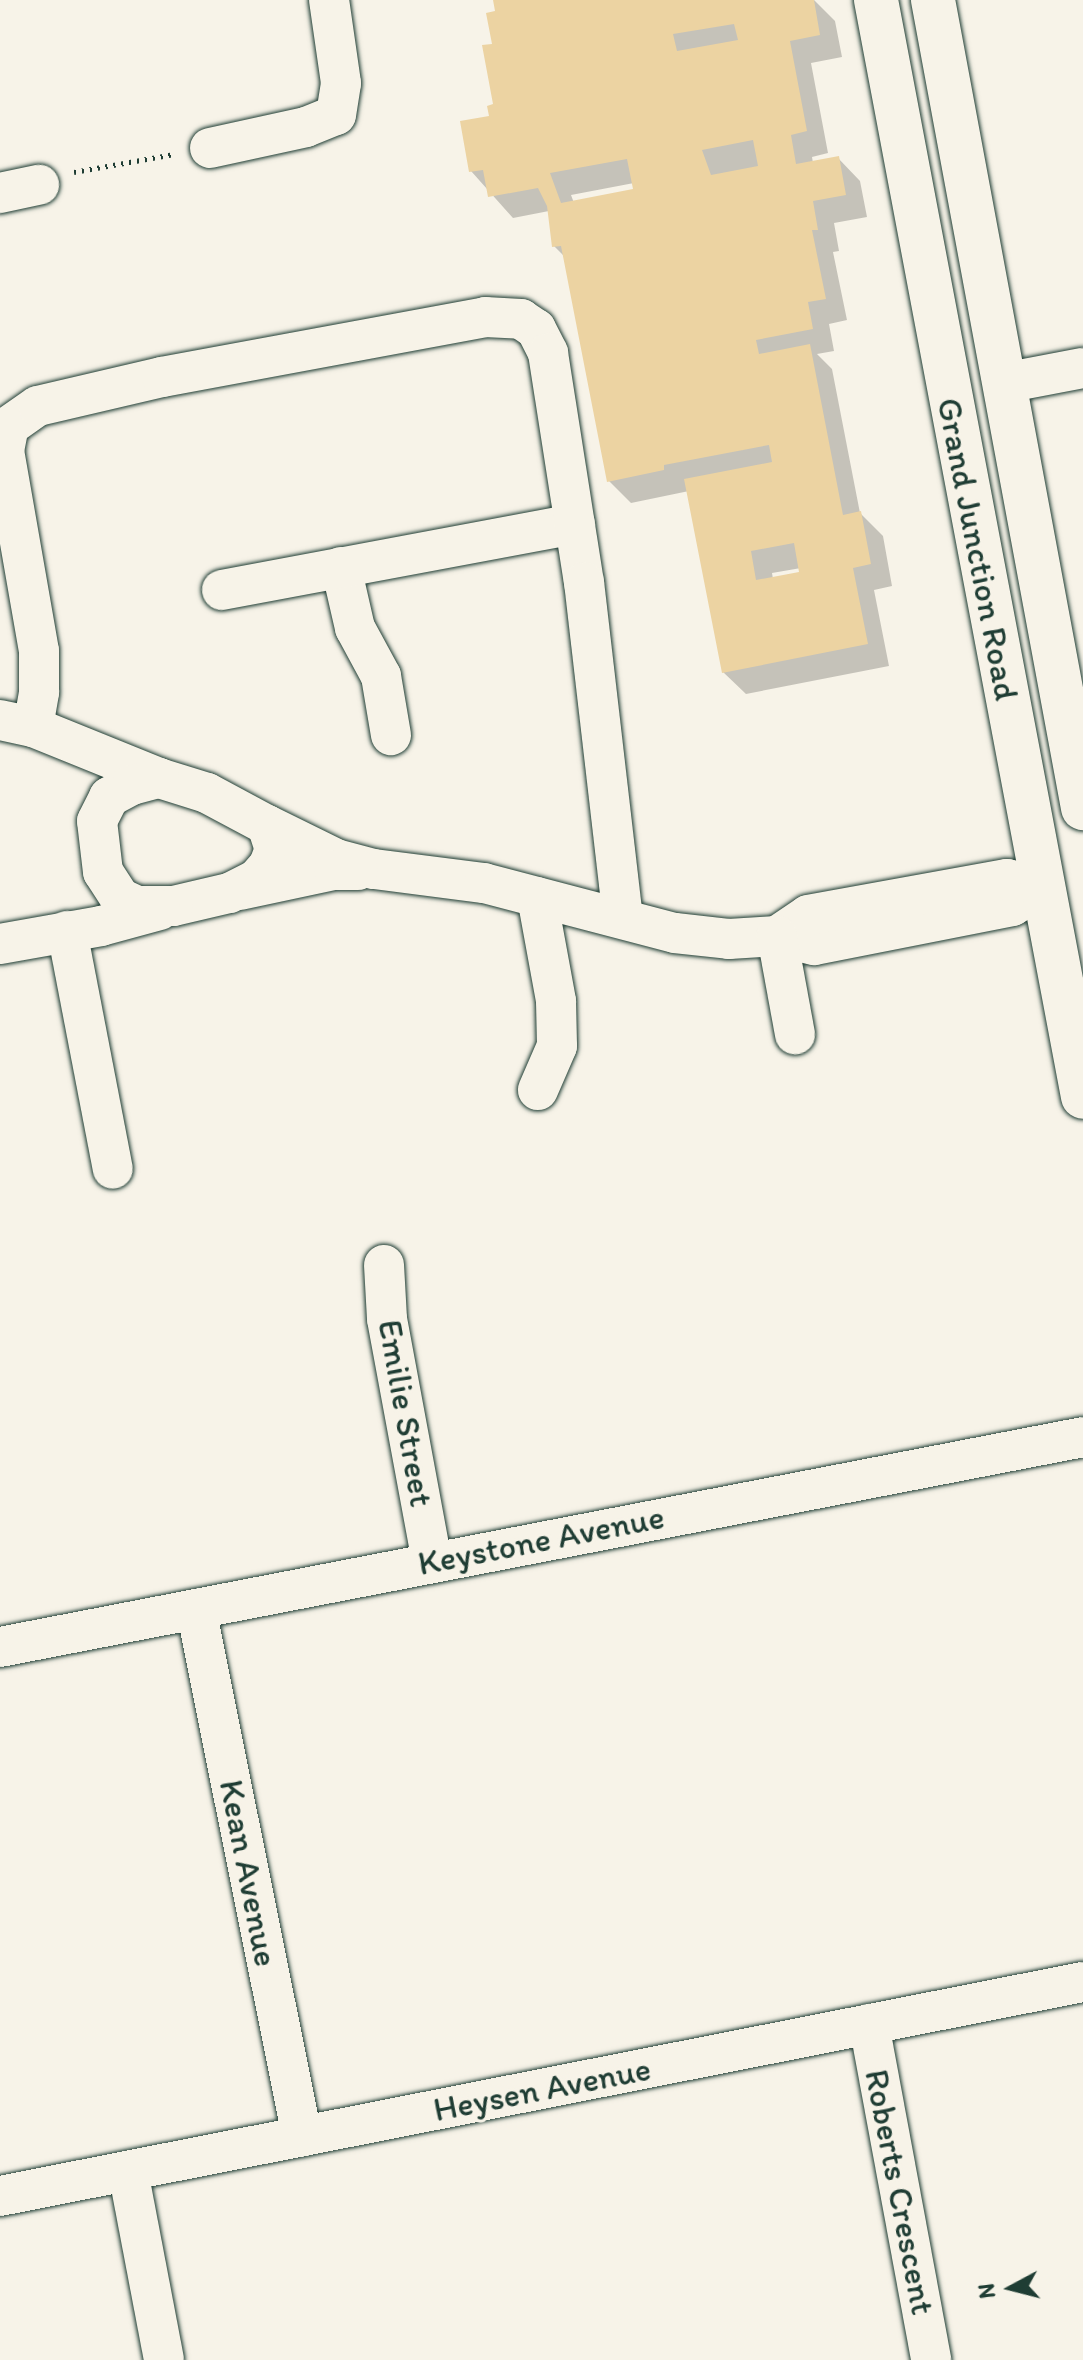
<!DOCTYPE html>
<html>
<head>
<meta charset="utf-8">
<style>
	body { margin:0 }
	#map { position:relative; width:1083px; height:2360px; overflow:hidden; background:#f7f3e8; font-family:Itim,sans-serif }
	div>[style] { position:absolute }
	.shadow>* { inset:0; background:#0003 }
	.building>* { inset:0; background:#ecd3a2 }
	.path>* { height:5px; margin-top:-2.5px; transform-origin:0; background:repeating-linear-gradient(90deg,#1f3d34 0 2px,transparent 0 8px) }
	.roads { filter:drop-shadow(0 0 2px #1f3d34) drop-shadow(0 0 2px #1f3d34) }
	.minor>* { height:40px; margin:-20px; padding:0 20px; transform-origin:20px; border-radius:20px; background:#f7f3e8 }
	.major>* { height:44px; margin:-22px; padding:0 22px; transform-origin:22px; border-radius:22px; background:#f7f3e8 }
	span { translate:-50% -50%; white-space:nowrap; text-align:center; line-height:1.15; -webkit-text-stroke:6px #f7f3e8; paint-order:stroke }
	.street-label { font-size:34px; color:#1f3d34 }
	.north { position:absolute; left:971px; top:2248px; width:80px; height:80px; -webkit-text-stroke:6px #f7f3e8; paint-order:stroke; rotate:263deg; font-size:22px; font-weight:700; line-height:32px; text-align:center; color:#1f3d34 }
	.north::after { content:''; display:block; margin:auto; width:28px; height:36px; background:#1f3d34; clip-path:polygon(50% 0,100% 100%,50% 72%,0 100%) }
</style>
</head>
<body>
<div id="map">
	<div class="shadow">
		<i style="clip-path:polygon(evenodd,496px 0,814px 0,835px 21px,842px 57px,811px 63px,828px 153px,812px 157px,813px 163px,838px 158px,860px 181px,867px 217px,834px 223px,839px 251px,833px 252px,847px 320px,829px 324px,834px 351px,817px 354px,832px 369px,860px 513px,883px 536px,892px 586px,874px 590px,889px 666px,746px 694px,723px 672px,689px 491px,631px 503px,609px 481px,566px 258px,554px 246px,549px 211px,513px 218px,471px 171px,495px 106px,496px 0,634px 183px,635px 191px,574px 203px,571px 195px,634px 183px,496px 0,801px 568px,802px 573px,773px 579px,772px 573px,801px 568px)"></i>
	</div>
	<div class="building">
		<i style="clip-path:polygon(evenodd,493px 0,814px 0,820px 35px,790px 41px,807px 131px,791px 135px,796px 164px,839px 156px,846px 195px,813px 201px,818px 230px,812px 230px,826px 299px,808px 302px,813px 329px,756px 340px,759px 354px,810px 344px,843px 515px,861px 511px,871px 564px,853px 568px,868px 644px,722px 673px,684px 479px,772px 462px,769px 445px,664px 465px,664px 470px,607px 482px,561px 246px,552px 247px,547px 206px,538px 188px,488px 197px,483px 170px,469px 172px,460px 121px,489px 116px,487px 106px,493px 104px,482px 45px,492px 44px,486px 13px,495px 11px,493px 0,734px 24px,738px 40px,677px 51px,673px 34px,734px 24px,493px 0,753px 140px,758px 166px,711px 175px,702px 150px,753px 140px,493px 0,627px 159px,633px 189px,561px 203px,550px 173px,627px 159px,493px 0,794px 543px,799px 572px,756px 580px,751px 551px,794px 543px)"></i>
	</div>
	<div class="path">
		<i style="left:74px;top:172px;width:102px;rotate:-10.2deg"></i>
	</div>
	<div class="roads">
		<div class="minor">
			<i style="left:210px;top:148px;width:98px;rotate:-12.3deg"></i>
			<i style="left:306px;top:127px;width:32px;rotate:-22deg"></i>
			<i style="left:336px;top:115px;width:32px;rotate:-81deg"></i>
			<i style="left:341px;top:83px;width:84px;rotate:-98.2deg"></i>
			<i style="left:0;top:193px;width:40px;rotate:-12deg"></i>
			<i style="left:1004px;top:383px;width:80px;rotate:-10.8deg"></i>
			<i style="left:341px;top:567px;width:63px;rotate:77.1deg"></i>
			<i style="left:355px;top:628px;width:55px;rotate:61.6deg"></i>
			<i style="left:381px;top:676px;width:60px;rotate:80.4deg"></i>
			<i style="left:222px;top:590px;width:359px;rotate:-10.6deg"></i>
			<i style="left:0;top:720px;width:34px;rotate:12deg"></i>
			<i style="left:33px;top:727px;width:136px;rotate:22deg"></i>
			<i style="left:33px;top:727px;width:36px;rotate:-80deg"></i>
			<i style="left:39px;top:692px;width:41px;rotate:-90deg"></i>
			<i style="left:39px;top:651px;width:203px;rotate:-99.9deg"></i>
			<i style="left:4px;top:451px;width:25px;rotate:-79deg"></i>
			<i style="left:9px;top:426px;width:35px;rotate:-35deg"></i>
			<i style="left:38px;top:406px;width:127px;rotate:-13.2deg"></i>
			<i style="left:162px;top:377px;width:329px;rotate:-10.5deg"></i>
			<i style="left:485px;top:317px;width:36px;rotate:3deg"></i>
			<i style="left:521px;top:319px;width:18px;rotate:34deg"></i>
			<i style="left:536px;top:329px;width:27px;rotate:63deg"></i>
			<i style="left:548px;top:353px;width:232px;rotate:81.1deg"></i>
			<i style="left:584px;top:582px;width:338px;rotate:83.4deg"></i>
			<i style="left:159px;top:778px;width:50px;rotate:17.4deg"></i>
			<i style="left:207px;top:793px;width:68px;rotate:28.1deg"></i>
			<i style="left:267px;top:825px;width:25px;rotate:72deg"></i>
			<i style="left:275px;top:849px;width:17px;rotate:111deg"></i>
			<i style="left:269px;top:865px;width:18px;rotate:131deg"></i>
			<i style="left:257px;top:879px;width:31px;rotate:153deg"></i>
			<i style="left:229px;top:893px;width:57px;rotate:166.9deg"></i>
			<i style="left:173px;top:906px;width:36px;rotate:180deg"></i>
			<i style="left:137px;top:906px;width:19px;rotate:-155deg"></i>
			<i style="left:120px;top:898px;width:31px;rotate:-123deg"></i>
			<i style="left:103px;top:872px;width:51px;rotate:-96.7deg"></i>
			<i style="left:97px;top:821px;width:27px;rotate:-63deg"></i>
			<i style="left:109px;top:797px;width:26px;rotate:-28deg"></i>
			<i style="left:132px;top:785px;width:28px;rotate:-15deg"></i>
			<i style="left:267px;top:825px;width:77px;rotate:26.2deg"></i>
			<i style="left:336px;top:859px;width:39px;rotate:15deg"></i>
			<i style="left:374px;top:869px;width:111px;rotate:7.3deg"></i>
			<i style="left:484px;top:883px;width:197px;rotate:14.7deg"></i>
			<i style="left:675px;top:933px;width:54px;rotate:6.3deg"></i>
			<i style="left:729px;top:939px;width:48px;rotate:-3.6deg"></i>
			<i style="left:777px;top:936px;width:38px;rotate:14deg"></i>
			<i style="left:814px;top:945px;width:202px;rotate:-11.1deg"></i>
			<i style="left:1012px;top:906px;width:37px;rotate:-31deg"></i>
			<i style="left:240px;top:890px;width:96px;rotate:-12deg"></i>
			<i style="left:334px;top:870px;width:24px"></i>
			<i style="left:537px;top:897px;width:106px;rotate:79.6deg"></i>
			<i style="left:556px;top:1001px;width:45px;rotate:88.7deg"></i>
			<i style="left:557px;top:1046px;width:48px;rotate:113.4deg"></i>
			<i style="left:67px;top:931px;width:242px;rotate:79.1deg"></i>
			<i style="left:777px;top:936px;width:37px;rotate:-34deg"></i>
			<i style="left:808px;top:915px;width:202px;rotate:-10.3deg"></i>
			<i style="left:1007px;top:879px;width:26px;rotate:13deg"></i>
			<i style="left:777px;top:936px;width:100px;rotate:79.6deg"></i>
			<i style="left:0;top:944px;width:103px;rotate:-10.1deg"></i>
			<i style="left:101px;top:926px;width:61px;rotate:-15.2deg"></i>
			<i style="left:384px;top:1265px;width:54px;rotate:86.8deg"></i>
			<i style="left:387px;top:1319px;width:246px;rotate:79.5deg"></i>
			<i style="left:196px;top:1609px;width:538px;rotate:78.63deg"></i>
			<i style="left:0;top:1647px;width:1103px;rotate:-10.97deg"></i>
			<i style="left:869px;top:2024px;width:342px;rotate:79.5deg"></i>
			<i style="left:128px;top:2171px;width:192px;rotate:79.2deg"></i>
			<i style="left:0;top:2196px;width:1104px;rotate:-11.18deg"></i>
		</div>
		<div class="major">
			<i style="left:876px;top:0;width:1116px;rotate:79.31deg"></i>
			<i style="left:933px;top:0;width:822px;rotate:79.48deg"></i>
		</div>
	</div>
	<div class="street-label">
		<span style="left:978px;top:549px;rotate:79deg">Grand Junction Road</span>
		<span style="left:406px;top:1413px;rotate:80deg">Emilie Street</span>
		<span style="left:541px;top:1540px;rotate:-11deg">Keystone Avenue</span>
		<span style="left:249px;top:1873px;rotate:79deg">Kean Avenue</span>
		<span style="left:542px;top:2089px;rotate:-11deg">Heysen Avenue</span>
		<span style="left:900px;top:2192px;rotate:79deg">Roberts Crescent</span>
	</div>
	<div class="north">N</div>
</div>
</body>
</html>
